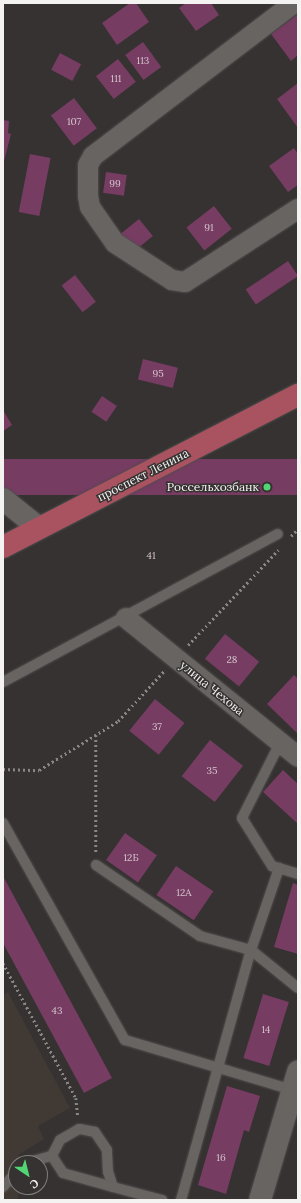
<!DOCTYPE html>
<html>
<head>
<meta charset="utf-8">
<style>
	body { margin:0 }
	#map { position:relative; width:301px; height:1203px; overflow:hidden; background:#353231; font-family:Lora,serif }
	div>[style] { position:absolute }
	.built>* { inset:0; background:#413934 }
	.building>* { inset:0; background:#763c62; transform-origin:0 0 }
	.path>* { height:2.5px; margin-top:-1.25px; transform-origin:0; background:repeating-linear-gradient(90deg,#898786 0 2px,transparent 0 5px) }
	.roads { filter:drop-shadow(0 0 1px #504e4d) drop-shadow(0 0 1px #504e4d) }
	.lane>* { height:10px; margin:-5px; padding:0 5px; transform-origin:5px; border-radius:5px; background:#676462 }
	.street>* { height:20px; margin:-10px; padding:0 10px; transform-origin:10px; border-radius:10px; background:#676462 }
	.secondary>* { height:22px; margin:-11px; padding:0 11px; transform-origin:11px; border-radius:11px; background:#676462 }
	.primary>* { height:22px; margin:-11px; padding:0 11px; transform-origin:11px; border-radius:11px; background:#a95361 }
	.dots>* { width:11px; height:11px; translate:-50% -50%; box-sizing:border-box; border:2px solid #353231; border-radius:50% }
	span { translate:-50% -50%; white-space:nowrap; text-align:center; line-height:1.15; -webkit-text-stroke:3px #353231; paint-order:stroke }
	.number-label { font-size:10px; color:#d4c5ce }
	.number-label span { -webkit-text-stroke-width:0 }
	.street-label { font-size:12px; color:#f4f3f2 }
	.poi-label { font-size:12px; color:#f4f3f2 }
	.right { translate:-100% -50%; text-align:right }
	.frame { position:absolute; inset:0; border:4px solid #f4f3f2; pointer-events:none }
	.north { position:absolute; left:8px; top:1155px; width:40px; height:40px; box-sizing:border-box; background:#353231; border:1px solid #817f7e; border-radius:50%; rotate:145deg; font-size:11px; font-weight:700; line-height:16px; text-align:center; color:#f4f3f2 }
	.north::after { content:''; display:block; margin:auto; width:14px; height:18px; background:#52d673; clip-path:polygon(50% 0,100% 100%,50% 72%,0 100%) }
</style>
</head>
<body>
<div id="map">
	<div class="built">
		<i style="clip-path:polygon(8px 992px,70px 1108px,38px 1126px,44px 1139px,18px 1155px,24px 1163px,16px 1163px,16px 1187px,22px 1187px,17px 1200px,3px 1200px,3px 995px)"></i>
	</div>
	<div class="building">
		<i style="clip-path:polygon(130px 3px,136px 3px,149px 22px,117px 45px,102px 23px)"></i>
		<i style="clip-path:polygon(186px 3px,211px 3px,219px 15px,196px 31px,179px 8px)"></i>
		<i style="clip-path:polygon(298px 14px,298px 55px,291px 61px,271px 34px)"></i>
		<i style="left:143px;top:42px;width:31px;height:22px;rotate:54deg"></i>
		<i style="left:60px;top:53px;width:24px;height:19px;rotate:28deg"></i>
		<i style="left:118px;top:59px;width:29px;height:28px;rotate:52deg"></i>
		<i style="clip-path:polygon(298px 83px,298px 128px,277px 99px)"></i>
		<i style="left:74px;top:98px;width:38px;height:29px;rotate:53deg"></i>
		<i style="clip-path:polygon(3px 120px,9px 121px,8px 133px,11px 134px,4px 161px)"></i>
		<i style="clip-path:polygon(294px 148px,298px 154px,298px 185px,288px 192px,269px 166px)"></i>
		<i style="left:30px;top:154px;width:21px;height:59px;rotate:11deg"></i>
		<i style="left:106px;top:172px;width:21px;height:21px;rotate:8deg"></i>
		<i style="left:214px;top:206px;width:29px;height:35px;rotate:52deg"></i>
		<i style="left:139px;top:219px;width:22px;height:24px;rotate:51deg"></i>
		<i style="left:288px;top:261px;width:18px;height:51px;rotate:56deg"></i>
		<i style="left:75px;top:275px;width:34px;height:17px;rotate:52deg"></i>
		<i style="left:143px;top:359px;width:36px;height:21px;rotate:14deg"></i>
		<i style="left:102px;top:396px;width:18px;height:19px;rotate:34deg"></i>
		<i style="clip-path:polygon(3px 410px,12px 425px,3px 431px)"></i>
		<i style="left:298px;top:459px;width:36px;height:335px;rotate:90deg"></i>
		<i style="left:225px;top:634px;width:44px;height:32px;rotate:39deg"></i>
		<i style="clip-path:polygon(294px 675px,298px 679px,298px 734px,267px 704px)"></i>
		<i style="left:155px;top:699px;width:38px;height:41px;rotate:39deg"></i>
		<i style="left:210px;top:740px;width:42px;height:46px;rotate:38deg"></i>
		<i style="clip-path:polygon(283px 770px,298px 784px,298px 824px,263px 792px)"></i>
		<i style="left:125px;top:833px;width:39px;height:33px;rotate:35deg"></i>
		<i style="left:176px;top:866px;width:45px;height:35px;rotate:34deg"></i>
		<i style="clip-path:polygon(3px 876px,112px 1078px,84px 1093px,3px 943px)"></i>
		<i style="clip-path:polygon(293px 883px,298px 885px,298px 954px,274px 947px)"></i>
		<i style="left:263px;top:994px;width:27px;height:67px;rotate:17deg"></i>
		<i style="clip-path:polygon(227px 1086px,260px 1096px,249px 1132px,244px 1130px,226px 1194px,198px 1185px)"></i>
	</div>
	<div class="path">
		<i style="left:291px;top:536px;width:10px;rotate:-45deg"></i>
		<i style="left:188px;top:645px;width:131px;rotate:-46.5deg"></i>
		<i style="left:96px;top:735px;width:117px;rotate:90deg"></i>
		<i style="left:3px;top:769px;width:36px;rotate:2deg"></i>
		<i style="left:39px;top:770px;width:93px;rotate:-31.8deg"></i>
		<i style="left:118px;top:721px;width:68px;rotate:-47.4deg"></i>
		<i style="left:3px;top:963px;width:153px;rotate:61.6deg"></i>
		<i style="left:76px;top:1098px;width:18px;rotate:84deg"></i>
	</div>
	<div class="roads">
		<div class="lane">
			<i style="left:3px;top:682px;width:312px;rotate:-28.3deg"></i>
			<i style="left:280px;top:743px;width:84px;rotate:116.9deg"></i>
			<i style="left:242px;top:818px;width:57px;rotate:58deg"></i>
			<i style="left:272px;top:866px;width:27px;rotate:17deg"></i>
			<i style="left:3px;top:823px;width:249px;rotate:60.7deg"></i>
			<i style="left:125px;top:1040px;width:175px;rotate:16.6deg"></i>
			<i style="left:96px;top:865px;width:126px;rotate:34.3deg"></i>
			<i style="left:200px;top:936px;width:53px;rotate:15.4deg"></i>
			<i style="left:251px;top:950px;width:60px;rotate:39deg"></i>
			<i style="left:25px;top:1163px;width:28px;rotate:-15deg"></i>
			<i style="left:3px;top:1187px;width:20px;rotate:-49deg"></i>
			<i style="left:113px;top:1187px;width:16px;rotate:-108deg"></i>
			<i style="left:108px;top:1172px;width:22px;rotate:-93deg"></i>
			<i style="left:107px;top:1150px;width:22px;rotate:-124deg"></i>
			<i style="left:95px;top:1132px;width:16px;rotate:-169deg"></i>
			<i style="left:79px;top:1129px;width:22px;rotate:150deg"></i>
			<i style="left:60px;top:1140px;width:18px;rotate:117deg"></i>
			<i style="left:52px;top:1156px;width:20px;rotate:57deg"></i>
			<i style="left:63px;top:1173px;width:52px;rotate:15.6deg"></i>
			<i style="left:113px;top:1187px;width:51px;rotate:14.9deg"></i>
			<i style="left:181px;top:1200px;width:260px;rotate:-74.4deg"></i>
			<i style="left:251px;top:950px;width:87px;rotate:-71.1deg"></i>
		</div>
		<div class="street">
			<i style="left:294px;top:3px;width:253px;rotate:142.7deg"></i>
			<i style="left:93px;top:156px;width:10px;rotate:119deg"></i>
			<i style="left:88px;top:165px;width:31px;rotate:90deg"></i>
			<i style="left:88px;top:196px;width:11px;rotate:80deg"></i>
			<i style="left:90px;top:207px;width:44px;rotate:55.2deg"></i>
			<i style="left:115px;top:243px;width:68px;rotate:33deg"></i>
			<i style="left:172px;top:280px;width:13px;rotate:9deg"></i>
			<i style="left:185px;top:282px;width:135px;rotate:-32.9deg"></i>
			<i style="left:126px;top:618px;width:221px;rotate:38.9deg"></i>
		</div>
		<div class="secondary">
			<i style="left:3px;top:499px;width:46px;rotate:38.9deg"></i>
			<i style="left:260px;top:1200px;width:134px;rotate:-73.5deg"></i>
		</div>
		<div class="primary">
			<i style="left:3px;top:547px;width:332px;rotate:-27.3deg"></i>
		</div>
	</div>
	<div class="dots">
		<i style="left:267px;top:487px;background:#52d673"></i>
	</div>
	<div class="number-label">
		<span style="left:143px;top:61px">113</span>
		<span style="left:116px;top:79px">111</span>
		<span style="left:74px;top:122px">107</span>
		<span style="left:115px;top:184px">99</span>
		<span style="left:209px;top:228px">91</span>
		<span style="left:158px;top:374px">95</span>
		<span style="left:151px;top:556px">41</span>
		<span style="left:232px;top:660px">28</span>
		<span style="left:157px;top:727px">37</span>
		<span style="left:212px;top:771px">35</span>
		<span style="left:131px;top:858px">12Б</span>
		<span style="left:184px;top:893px">12А</span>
		<span style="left:57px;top:1011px">43</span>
		<span style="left:266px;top:1030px">14</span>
		<span style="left:221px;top:1158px">16</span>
	</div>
	<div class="street-label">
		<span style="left:143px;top:475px;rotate:-27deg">проспект Ленина</span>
		<span style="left:212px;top:688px;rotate:39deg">улица Чехова</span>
	</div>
	<div class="poi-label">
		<span class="right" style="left:259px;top:487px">Россельхозбанк</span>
	</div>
	<div class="frame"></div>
	<div class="north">С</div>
</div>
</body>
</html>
